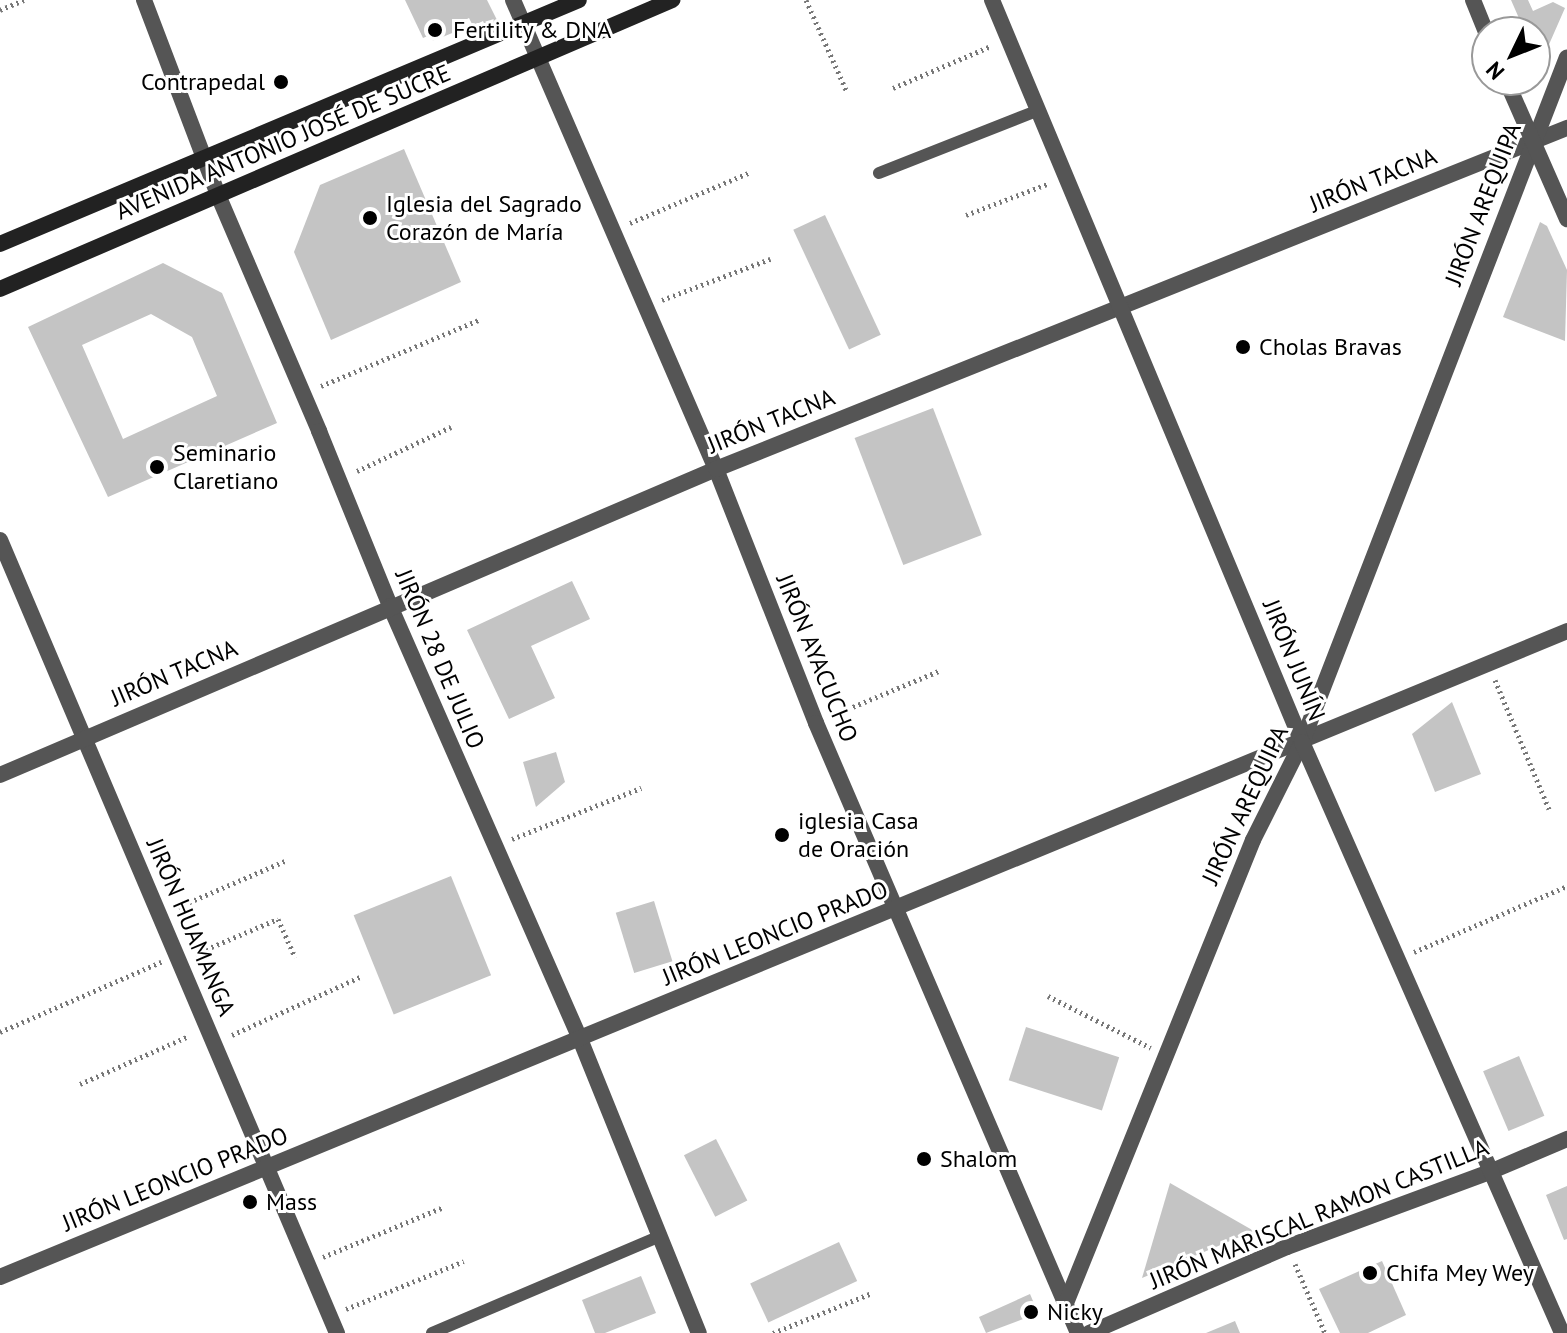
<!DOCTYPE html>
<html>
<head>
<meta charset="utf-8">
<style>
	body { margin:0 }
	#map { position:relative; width:1567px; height:1333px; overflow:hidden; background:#fff; font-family:"PT Sans",sans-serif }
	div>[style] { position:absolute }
	.building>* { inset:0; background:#c4c4c4; transform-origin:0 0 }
	.path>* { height:5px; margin-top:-2.5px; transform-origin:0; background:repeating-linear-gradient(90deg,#777 0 2px,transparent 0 6px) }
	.service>* { height:12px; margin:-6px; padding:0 6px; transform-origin:6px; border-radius:6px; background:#555 }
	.pedestrian>* { height:16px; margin:-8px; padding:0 8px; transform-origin:8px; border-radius:8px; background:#555 }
	.minor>* { height:16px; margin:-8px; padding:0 8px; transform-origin:8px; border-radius:8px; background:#555 }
	.tertiary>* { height:16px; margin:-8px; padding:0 8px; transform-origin:8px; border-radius:8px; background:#555 }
	.secondary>* { height:16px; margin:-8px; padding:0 8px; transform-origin:8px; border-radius:8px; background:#222 }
	.dots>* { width:22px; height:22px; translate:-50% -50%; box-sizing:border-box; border:4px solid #fff; border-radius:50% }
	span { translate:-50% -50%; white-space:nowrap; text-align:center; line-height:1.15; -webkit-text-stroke:6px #fff; paint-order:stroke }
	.poi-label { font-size:24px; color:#000 }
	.left { translate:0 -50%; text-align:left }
	.right { translate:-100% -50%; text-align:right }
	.street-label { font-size:24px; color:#000 }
	.north { position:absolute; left:1471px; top:16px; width:80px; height:80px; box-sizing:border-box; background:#fff; border:2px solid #999; border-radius:50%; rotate:227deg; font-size:22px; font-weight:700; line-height:32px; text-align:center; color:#000 }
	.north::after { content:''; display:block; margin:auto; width:28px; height:36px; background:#000; clip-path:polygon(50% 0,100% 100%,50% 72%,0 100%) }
</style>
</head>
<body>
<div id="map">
	<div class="building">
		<i style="clip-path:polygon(405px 0,487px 0,498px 22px,486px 28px,483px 21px,473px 26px,469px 18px,455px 25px,457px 31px,433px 41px,430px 35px,423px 38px)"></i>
		<i style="clip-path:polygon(1511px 0,1528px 0,1533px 11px,1553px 2px,1565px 8px,1547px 49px,1535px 47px,1535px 32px,1525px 32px)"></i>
		<i style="clip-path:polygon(404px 149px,461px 282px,331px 340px,294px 252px,320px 185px)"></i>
		<i style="left:825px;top:215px;width:132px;height:35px;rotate:65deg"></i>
		<i style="clip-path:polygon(1540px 222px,1547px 226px,1567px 270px,1565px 341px,1503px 317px)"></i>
		<i style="clip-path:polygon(evenodd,163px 263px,222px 293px,277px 423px,108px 497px,28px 327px,163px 263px,151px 314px,192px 337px,217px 396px,123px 439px,82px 345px,151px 314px)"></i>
		<i style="left:933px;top:408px;width:136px;height:84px;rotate:69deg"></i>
		<i style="clip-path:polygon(572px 581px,590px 619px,531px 646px,555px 698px,509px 719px,467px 630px)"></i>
		<i style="clip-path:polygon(1452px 702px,1481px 774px,1435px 792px,1412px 734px)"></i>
		<i style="clip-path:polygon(556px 752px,565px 782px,536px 807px,523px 762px)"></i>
		<i style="left:451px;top:876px;width:107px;height:105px;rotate:68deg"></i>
		<i style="left:654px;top:901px;width:63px;height:40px;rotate:73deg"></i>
		<i style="left:1026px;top:1027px;width:98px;height:56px;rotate:18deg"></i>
		<i style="left:1519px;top:1056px;width:65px;height:39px;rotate:67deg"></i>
		<i style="left:716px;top:1139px;width:69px;height:36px;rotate:63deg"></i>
		<i style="clip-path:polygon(1170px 1183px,1254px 1231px,1142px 1278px)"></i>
		<i style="clip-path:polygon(1567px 1186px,1567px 1239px,1564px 1240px,1546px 1195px)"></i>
		<i style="left:839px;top:1242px;width:43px;height:98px;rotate:65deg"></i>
		<i style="clip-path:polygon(1382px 1261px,1406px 1315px,1368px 1333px,1340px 1333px,1319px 1289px)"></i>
		<i style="clip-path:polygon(641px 1276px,656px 1313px,605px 1333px,595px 1333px,582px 1300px)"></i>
		<i style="clip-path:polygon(1030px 1294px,1036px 1308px,1031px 1316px,986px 1333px,979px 1317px)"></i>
		<i style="clip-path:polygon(1235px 1321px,1240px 1333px,1206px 1333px)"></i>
	</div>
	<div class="path">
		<i style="left:806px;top:0;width:101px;rotate:66deg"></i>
		<i style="left:0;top:10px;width:26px;rotate:-23deg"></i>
		<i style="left:893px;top:88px;width:107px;rotate:-23.2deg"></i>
		<i style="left:966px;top:215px;width:87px;rotate:-20.9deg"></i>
		<i style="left:630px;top:223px;width:131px;rotate:-22.9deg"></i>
		<i style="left:662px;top:300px;width:116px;rotate:-20.8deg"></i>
		<i style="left:321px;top:386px;width:171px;rotate:-22.7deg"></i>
		<i style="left:357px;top:471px;width:104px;rotate:-25.1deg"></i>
		<i style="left:1495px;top:680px;width:140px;rotate:67.3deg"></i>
		<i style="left:831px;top:716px;width:119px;rotate:-22.7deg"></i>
		<i style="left:512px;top:839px;width:139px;rotate:-21.6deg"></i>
		<i style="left:178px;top:907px;width:119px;rotate:-23.3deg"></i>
		<i style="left:1414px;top:952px;width:167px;rotate:-23.3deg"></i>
		<i style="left:195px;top:954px;width:90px;rotate:-22.9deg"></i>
		<i style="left:278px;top:919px;width:42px;rotate:65.9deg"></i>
		<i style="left:1048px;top:996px;width:115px;rotate:26.8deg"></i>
		<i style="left:0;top:1032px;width:176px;rotate:-23.5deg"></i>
		<i style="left:232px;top:1035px;width:143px;rotate:-24.4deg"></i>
		<i style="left:80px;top:1084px;width:119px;rotate:-23.8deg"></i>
		<i style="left:323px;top:1257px;width:131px;rotate:-22.5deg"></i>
		<i style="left:1295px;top:1264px;width:75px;rotate:66.5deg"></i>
		<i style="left:346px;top:1309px;width:127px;rotate:-22.1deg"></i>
		<i style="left:773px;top:1333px;width:107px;rotate:-22deg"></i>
	</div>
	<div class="service">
		<i style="left:879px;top:173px;width:172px;rotate:-21.5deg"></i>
		<i style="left:432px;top:1333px;width:248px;rotate:-23deg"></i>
	</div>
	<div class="pedestrian">
		<i style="left:218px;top:195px;width:257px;rotate:66.8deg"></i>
	</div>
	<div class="minor">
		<i style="left:144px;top:0;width:209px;rotate:69.2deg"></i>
		<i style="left:513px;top:0;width:511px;rotate:66.6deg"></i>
		<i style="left:716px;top:469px;width:273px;rotate:68.5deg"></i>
		<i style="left:816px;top:723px;width:664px;rotate:66.76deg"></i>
		<i style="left:319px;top:431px;width:189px;rotate:67.9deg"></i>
		<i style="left:390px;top:606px;width:473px;rotate:66.3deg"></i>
		<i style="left:580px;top:1039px;width:317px;rotate:68deg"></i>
		<i style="left:0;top:540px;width:862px;rotate:66.98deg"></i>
		<i style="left:0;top:775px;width:779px;rotate:-23.14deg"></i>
		<i style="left:716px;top:469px;width:917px;rotate:-21.84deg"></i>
		<i style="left:0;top:1277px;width:1695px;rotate:-22.4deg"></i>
		<i style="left:1066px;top:1303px;width:499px;rotate:-68deg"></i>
		<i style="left:1253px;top:840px;width:110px;rotate:-63.4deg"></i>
		<i style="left:1302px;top:742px;width:734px;rotate:-68.85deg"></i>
		<i style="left:1089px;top:1333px;width:216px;rotate:-23.5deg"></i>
		<i style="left:1287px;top:1247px;width:219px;rotate:-20.3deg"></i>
		<i style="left:1492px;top:1171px;width:82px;rotate:-23.1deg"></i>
	</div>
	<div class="tertiary">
		<i style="left:992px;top:0;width:804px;rotate:67.33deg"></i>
		<i style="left:1302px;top:742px;width:646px;rotate:66.25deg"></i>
		<i style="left:1473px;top:0;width:37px;rotate:68deg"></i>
		<i style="left:1506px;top:80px;width:152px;rotate:66.3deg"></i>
	</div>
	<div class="secondary">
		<i style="left:0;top:244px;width:628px;rotate:-22.85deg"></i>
		<i style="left:0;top:289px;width:732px;rotate:-23.27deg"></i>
	</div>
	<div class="dots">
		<i style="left:435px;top:30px;background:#000"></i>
		<i style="left:281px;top:82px;background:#000"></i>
		<i style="left:370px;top:218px;background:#000"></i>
		<i style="left:1243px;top:347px;background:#000"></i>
		<i style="left:157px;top:467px;background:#000"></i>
		<i style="left:782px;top:835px;background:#000"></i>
		<i style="left:924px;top:1159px;background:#000"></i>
		<i style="left:250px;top:1202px;background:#000"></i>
		<i style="left:1370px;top:1273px;background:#000"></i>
		<i style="left:1031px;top:1312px;background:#000"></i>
	</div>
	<div class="poi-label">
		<span class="left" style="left:453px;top:30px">Fertility &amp; DNA</span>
		<span class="right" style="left:265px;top:82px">Contrapedal</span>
		<span class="left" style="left:386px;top:218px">Iglesia del Sagrado<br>Corazón de María</span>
		<span class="left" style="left:1259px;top:347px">Cholas Bravas</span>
		<span class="left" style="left:173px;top:467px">Seminario<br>Claretiano</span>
		<span class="left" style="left:798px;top:835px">iglesia Casa<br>de Oración</span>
		<span class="left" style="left:940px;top:1159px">Shalom</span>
		<span class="left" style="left:266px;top:1202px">Mass</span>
		<span class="left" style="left:1386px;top:1273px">Chifa Mey Wey</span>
		<span class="left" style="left:1047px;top:1312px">Nicky</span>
	</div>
	<div class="street-label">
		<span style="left:283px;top:142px;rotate:-23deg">AVENIDA ANTONIO JOSÉ DE SUCRE</span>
		<span style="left:1373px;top:180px;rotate:-22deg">JIRÓN TACNA</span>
		<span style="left:1483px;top:204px;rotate:-69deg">JIRÓN AREQUIPA</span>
		<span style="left:771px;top:421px;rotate:-22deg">JIRÓN TACNA</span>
		<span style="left:817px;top:658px;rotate:68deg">JIRÓN AYACUCHO</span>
		<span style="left:440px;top:659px;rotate:67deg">JIRÓN 28 DE JULIO</span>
		<span style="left:1294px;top:660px;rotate:68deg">JIRÓN JUNÍN</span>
		<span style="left:174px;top:673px;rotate:-23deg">JIRÓN TACNA</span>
		<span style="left:1245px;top:805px;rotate:-65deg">JIRÓN AREQUIPA</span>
		<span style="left:191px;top:927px;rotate:67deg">JIRÓN HUAMANGA</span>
		<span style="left:775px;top:933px;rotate:-22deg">JIRÓN LEONCIO PRADO</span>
		<span style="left:175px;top:1179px;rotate:-22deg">JIRÓN LEONCIO PRADO</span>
		<span style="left:1319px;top:1214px;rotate:-22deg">JIRÓN MARISCAL RAMON CASTILLA</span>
	</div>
	<div class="north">N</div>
</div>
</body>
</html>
